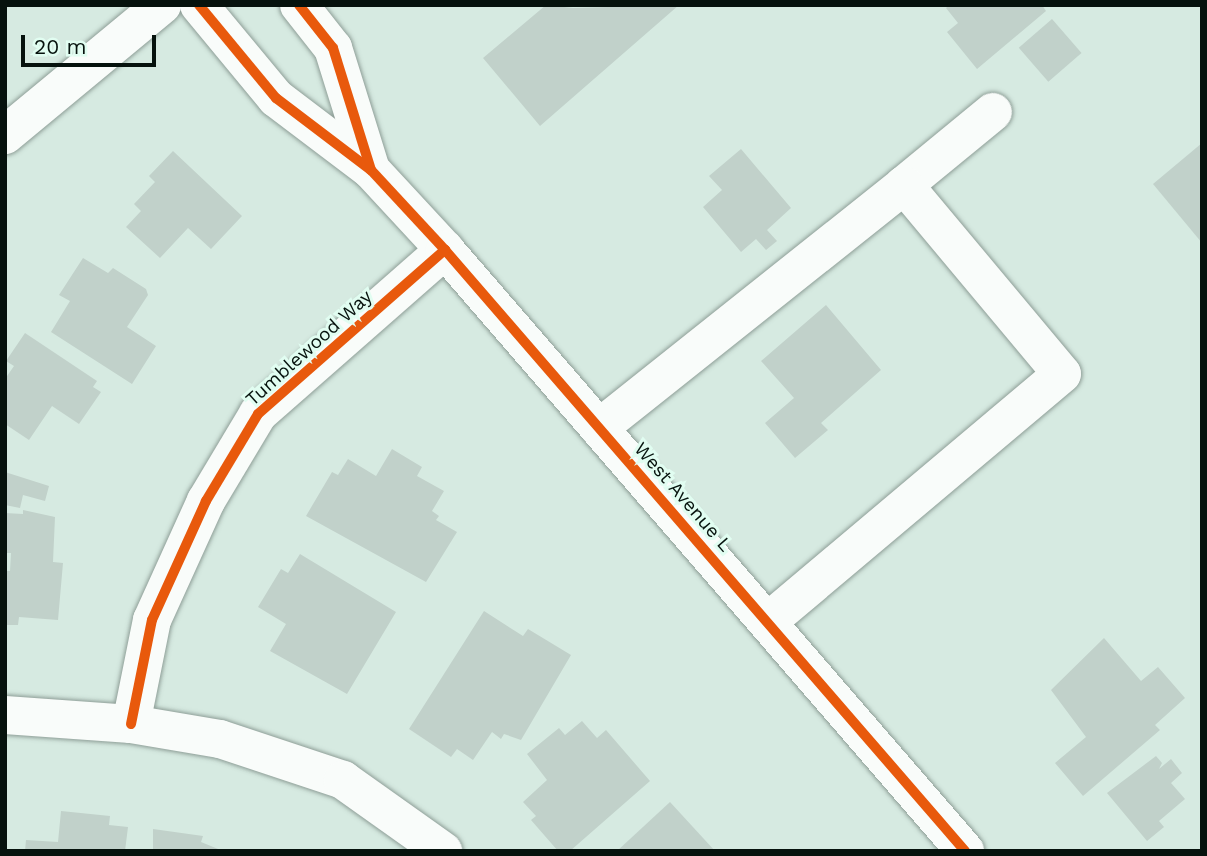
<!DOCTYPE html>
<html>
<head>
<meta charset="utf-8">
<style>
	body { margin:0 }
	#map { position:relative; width:1207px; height:856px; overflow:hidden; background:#d6eae1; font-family:"Work Sans",sans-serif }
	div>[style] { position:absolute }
	.building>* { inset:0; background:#c1d1ca; transform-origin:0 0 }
	.roads { filter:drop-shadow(0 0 2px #8e9e97) drop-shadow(0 0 2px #8e9e97) }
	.minor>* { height:38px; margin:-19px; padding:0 19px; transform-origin:19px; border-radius:19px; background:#f9fcfa }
	.major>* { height:38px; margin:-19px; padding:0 19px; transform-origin:19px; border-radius:19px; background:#f9fcfa }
	.cycleway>* { height:10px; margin:-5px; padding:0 5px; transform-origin:5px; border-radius:5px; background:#e8590c }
	span { translate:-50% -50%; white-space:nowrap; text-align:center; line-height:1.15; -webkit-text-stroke:6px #e1fdf1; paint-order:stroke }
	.street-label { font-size:19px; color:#06120d }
	.frame { position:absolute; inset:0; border:7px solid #06120d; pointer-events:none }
	.scale { position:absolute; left:21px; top:35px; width:135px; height:32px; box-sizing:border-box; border:4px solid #06120d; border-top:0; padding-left:9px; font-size:21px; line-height:24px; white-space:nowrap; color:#06120d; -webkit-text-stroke:5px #e1fdf1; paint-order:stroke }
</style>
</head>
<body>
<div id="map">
	<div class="building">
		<i style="clip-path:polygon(546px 5px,573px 8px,679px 5px,540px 126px,483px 58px)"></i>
		<i style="clip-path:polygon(949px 5px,1042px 5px,1046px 11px,977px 69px,947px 32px,958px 23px,946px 8px)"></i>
		<i style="left:1052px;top:19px;width:45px;height:44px;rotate:49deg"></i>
		<i style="clip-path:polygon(1202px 143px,1202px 243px,1153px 184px)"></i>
		<i style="clip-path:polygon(741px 149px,791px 208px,767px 230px,777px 241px,766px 250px,756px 239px,741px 252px,703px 207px,722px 190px,709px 176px)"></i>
		<i style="clip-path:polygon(173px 151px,242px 216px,211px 249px,188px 228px,160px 258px,126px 227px,141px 211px,134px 204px,155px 182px,149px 176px)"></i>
		<i style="clip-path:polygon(83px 258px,108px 273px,113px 268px,146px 289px,148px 295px,127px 327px,156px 346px,132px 384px,51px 332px,70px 301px,59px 295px)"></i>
		<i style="clip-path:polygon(826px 305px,881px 370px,821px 423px,828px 430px,795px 458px,765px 423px,794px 398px,761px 361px)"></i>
		<i style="clip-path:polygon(25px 333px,97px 381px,93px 387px,101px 392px,79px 424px,52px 406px,29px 440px,5px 424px,5px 379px,14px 366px,6px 361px)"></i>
		<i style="clip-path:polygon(392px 449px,422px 467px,417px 476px,444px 491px,432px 511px,439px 516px,436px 520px,457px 532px,426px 582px,306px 516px,332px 472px,338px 475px,348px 459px,376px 476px)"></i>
		<i style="clip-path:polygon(5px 472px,49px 486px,45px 501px,23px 495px,20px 508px,5px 505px)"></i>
		<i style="clip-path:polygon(23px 510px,55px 517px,53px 562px,63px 563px,58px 620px,19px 617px,18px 625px,5px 625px,5px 571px,10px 571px,11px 553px,5px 553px,5px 513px,23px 514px)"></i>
		<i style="clip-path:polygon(300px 554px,396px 612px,347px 694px,270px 651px,286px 624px,258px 607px,281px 569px,288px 573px)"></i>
		<i style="clip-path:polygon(484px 611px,523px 636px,528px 629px,571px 655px,521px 740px,504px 734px,501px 739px,492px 732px,473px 760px,457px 749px,451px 757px,409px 729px)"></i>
		<i style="clip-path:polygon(1104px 638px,1141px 681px,1158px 667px,1185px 698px,1155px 725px,1160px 730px,1083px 796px,1055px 763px,1086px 737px,1051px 690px)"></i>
		<i style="clip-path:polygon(582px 721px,597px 738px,606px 730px,650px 781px,570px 851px,558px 851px,531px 820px,536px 816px,523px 802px,547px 780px,527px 754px,559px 728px,565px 735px)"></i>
		<i style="clip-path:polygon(1156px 756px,1162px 763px,1159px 769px,1171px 759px,1182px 773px,1171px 783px,1185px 799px,1159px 821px,1164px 827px,1147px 841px,1107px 793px)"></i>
		<i style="clip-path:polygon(670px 802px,715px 851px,617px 851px)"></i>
		<i style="clip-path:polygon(61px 811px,110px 816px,109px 825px,128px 827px,125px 851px,25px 851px,26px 840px,58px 842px)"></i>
		<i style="clip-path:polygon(153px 829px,203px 836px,201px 842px,223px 851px,153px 851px)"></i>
	</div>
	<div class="roads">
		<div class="minor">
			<i style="left:5px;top:135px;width:204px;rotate:-39.6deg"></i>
			<i style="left:904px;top:185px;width:115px;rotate:-39.4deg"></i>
			<i style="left:599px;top:428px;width:390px;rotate:-38.5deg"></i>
			<i style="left:904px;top:185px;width:246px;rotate:50.1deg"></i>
			<i style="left:1062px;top:374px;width:385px;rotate:139.9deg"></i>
			<i style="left:5px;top:715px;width:126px;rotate:4.1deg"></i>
			<i style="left:131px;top:724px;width:90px;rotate:9.6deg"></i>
			<i style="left:220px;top:739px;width:130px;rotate:18.4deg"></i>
			<i style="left:343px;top:780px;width:123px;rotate:35.4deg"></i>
			<i style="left:131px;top:724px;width:106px;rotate:-78.6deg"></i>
			<i style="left:152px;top:620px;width:131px;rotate:-65.6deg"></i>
			<i style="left:206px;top:501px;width:101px;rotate:-59.1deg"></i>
			<i style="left:258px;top:414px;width:249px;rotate:-41.3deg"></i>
		</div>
		<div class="major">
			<i style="left:199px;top:5px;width:121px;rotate:50.4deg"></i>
			<i style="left:276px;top:98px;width:119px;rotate:37.2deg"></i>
			<i style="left:371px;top:170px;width:109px;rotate:47.2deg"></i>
			<i style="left:445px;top:250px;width:795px;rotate:49.13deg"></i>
			<i style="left:299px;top:5px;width:55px;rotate:51.7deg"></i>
			<i style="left:333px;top:48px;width:128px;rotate:72.7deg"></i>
		</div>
	</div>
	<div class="cycleway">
		<i style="left:199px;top:5px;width:121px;rotate:50.4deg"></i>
		<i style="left:276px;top:98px;width:119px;rotate:37.2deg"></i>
		<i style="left:371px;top:170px;width:109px;rotate:47.2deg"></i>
		<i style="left:445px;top:250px;width:795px;rotate:49.13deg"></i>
		<i style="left:299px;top:5px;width:55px;rotate:51.7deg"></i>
		<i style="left:333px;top:48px;width:128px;rotate:72.7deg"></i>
		<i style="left:131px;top:724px;width:106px;rotate:-78.6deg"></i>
		<i style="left:152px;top:620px;width:131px;rotate:-65.6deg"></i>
		<i style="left:206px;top:501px;width:101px;rotate:-59.1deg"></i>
		<i style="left:258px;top:414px;width:249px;rotate:-41.3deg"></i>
	</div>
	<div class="street-label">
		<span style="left:309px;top:348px;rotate:-42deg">Tumblewood Way</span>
		<span style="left:683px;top:497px;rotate:49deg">West Avenue L</span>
	</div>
	<div class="frame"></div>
	<div class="scale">20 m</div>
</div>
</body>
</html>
